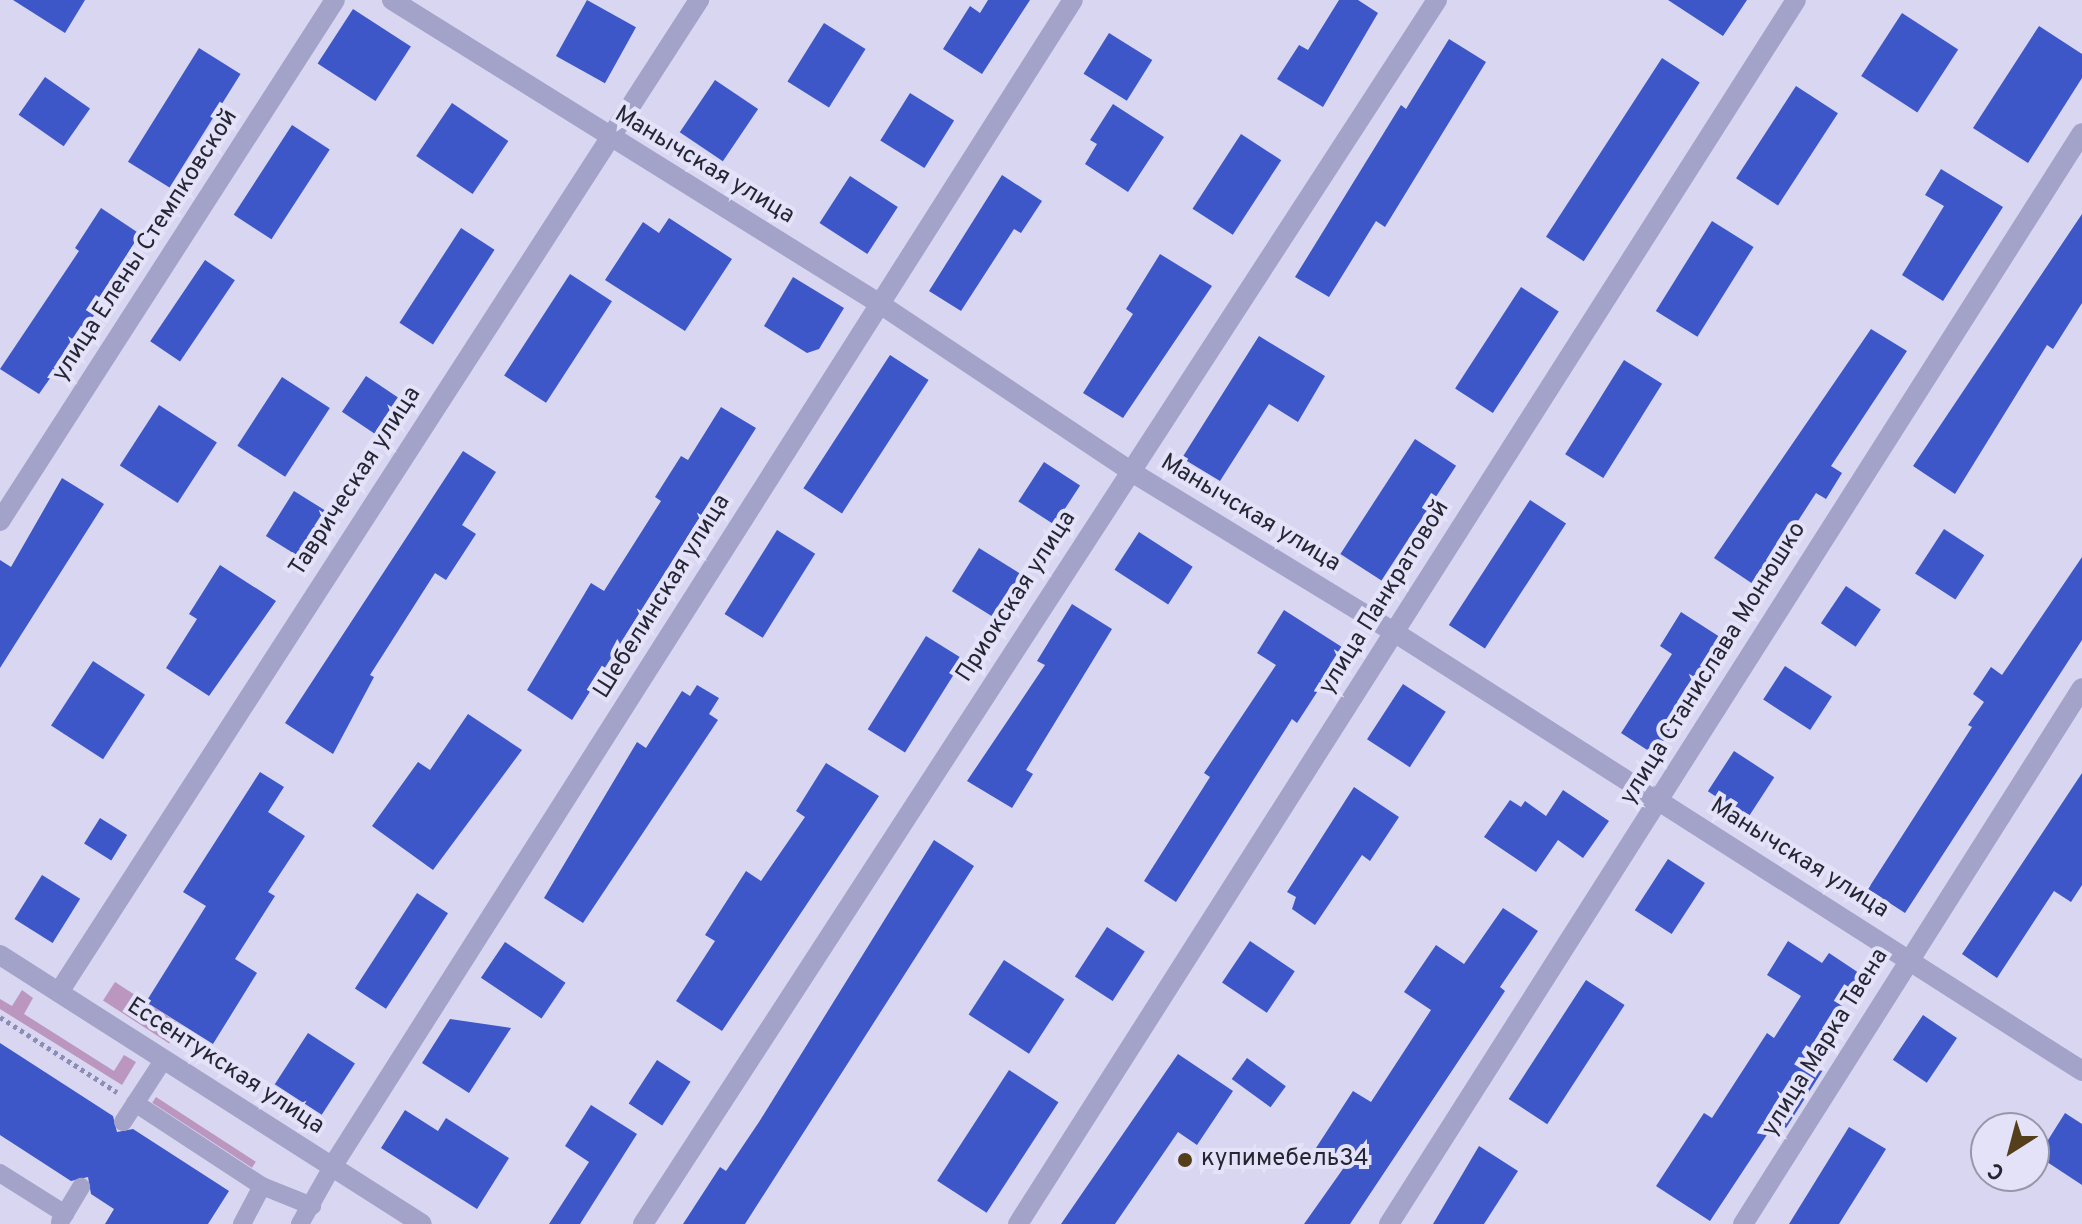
<!DOCTYPE html>
<html>
<head>
<meta charset="utf-8">
<style>
	body { margin:0 }
	#map { position:relative; width:2082px; height:1224px; overflow:hidden; background:#d8d6f1; font-family:Overpass,sans-serif }
	div>[style] { position:absolute }
	.green>* { inset:0; background:#bb96bf; transform-origin:0 0 }
	.building>* { inset:0; background:#3d57c8; transform-origin:0 0 }
	.path>* { height:5px; margin-top:-2.5px; transform-origin:0; background:repeating-linear-gradient(90deg,#8c8db4 0 4px,transparent 0 8px) }
	.service>* { height:18px; margin:-9px; padding:0 9px; transform-origin:9px; border-radius:9px; background:#a3a2c8 }
	.minor>* { height:20px; margin:-10px; padding:0 10px; transform-origin:10px; border-radius:10px; background:#a3a2c8 }
	.dots>* { width:22px; height:22px; translate:-50% -50%; box-sizing:border-box; border:4px solid #e4e2f9; border-radius:50% }
	span { translate:-50% -50%; white-space:nowrap; text-align:center; line-height:1.15; -webkit-text-stroke:8px #e4e2f9; paint-order:stroke }
	.street-label { font-size:24px; color:#252633 }
	.poi-label { font-size:24px; color:#252633 }
	.left { translate:0 -50%; text-align:left }
	.north { position:absolute; left:1970px; top:1112px; width:80px; height:80px; box-sizing:border-box; background:#e4e2f9; border:2px solid #9897aa; border-radius:50%; rotate:216deg; font-size:22px; font-weight:700; line-height:32px; text-align:center; color:#252633 }
	.north::after { content:''; display:block; margin:auto; width:28px; height:36px; background:#543f1a; clip-path:polygon(50% 0,100% 100%,50% 72%,0 100%) }
</style>
</head>
<body>
<div id="map">
	<div class="green">
		<i style="left:115px;top:982px;width:79px;height:22px;rotate:33deg"></i>
		<i style="clip-path:polygon(22px 990px,33px 998px,24px 1014px,114px 1071px,124px 1055px,136px 1062px,122px 1085px,0 1009px,0 999px,12px 1006px)"></i>
		<i style="left:156px;top:1097px;width:119px;height:7px;rotate:33deg"></i>
	</div>
	<div class="building">
		<i style="clip-path:polygon(13px 0,85px 0,65px 33px)"></i>
		<i style="left:587px;top:0;width:56px;height:64px;rotate:29deg"></i>
		<i style="clip-path:polygon(988px 0,1030px 0,982px 74px,943px 49px,970px 6px,980px 13px)"></i>
		<i style="clip-path:polygon(1339px 0,1358px 0,1378px 13px,1323px 107px,1277px 79px,1299px 45px,1308px 50px)"></i>
		<i style="clip-path:polygon(1668px 0,1747px 0,1723px 36px)"></i>
		<i style="left:353px;top:9px;width:69px;height:65px;rotate:33deg"></i>
		<i style="left:1902px;top:13px;width:67px;height:75px;rotate:33deg"></i>
		<i style="left:824px;top:23px;width:49px;height:69px;rotate:32deg"></i>
		<i style="clip-path:polygon(2039px 26px,2082px 54px,2082px 78px,2028px 163px,1973px 128px)"></i>
		<i style="left:1109px;top:33px;width:51px;height:48px;rotate:32deg"></i>
		<i style="clip-path:polygon(1449px 39px,1486px 62px,1385px 227px,1376px 221px,1329px 297px,1295px 277px,1401px 105px,1406px 109px)"></i>
		<i style="left:199px;top:48px;width:49px;height:134px;rotate:32deg"></i>
		<i style="left:1662px;top:58px;width:45px;height:213px;rotate:33deg"></i>
		<i style="left:45px;top:77px;width:55px;height:46px;rotate:35deg"></i>
		<i style="left:715px;top:80px;width:52px;height:63px;rotate:34deg"></i>
		<i style="left:1796px;top:86px;width:50px;height:110px;rotate:33deg"></i>
		<i style="left:910px;top:93px;width:52px;height:56px;rotate:32deg"></i>
		<i style="left:452px;top:103px;width:68px;height:64px;rotate:34deg"></i>
		<i style="clip-path:polygon(1113px 104px,1164px 137px,1128px 192px,1085px 164px,1097px 144px,1090px 140px)"></i>
		<i style="left:292px;top:125px;width:45px;height:107px;rotate:33deg"></i>
		<i style="left:1241px;top:134px;width:48px;height:89px;rotate:33deg"></i>
		<i style="clip-path:polygon(1941px 169px,2003px 207px,1943px 301px,1902px 275px,1944px 206px,1925px 195px)"></i>
		<i style="clip-path:polygon(1002px 175px,1042px 201px,1021px 233px,1014px 229px,961px 311px,929px 291px)"></i>
		<i style="left:850px;top:176px;width:57px;height:56px;rotate:33deg"></i>
		<i style="clip-path:polygon(101px 208px,140px 234px,99px 298px,104px 301px,39px 394px,0 369px,79px 251px,75px 248px)"></i>
		<i style="clip-path:polygon(2082px 214px,2082px 303px,2053px 349px,2047px 345px,1955px 494px,1913px 466px)"></i>
		<i style="clip-path:polygon(669px 218px,732px 259px,685px 331px,605px 280px,643px 222px,659px 233px)"></i>
		<i style="left:1712px;top:221px;width:49px;height:106px;rotate:32deg"></i>
		<i style="left:461px;top:228px;width:40px;height:113px;rotate:33deg"></i>
		<i style="clip-path:polygon(1160px 254px,1212px 286px,1123px 418px,1083px 393px,1133px 314px,1126px 309px)"></i>
		<i style="left:205px;top:260px;width:36px;height:98px;rotate:34deg"></i>
		<i style="left:570px;top:274px;width:50px;height:121px;rotate:33deg"></i>
		<i style="clip-path:polygon(793px 277px,844px 308px,819px 349px,807px 353px,764px 326px)"></i>
		<i style="left:1521px;top:287px;width:45px;height:121px;rotate:33deg"></i>
		<i style="clip-path:polygon(1871px 329px,1907px 351px,1831px 466px,1842px 473px,1826px 499px,1816px 493px,1756px 586px,1714px 558px)"></i>
		<i style="clip-path:polygon(1259px 336px,1325px 376px,1298px 422px,1269px 404px,1220px 481px,1182px 458px)"></i>
		<i style="left:890px;top:355px;width:46px;height:159px;rotate:33deg"></i>
		<i style="left:1624px;top:360px;width:45px;height:111px;rotate:32deg"></i>
		<i style="left:366px;top:376px;width:40px;height:43px;rotate:34deg"></i>
		<i style="left:282px;top:377px;width:57px;height:82px;rotate:33deg"></i>
		<i style="left:159px;top:405px;width:69px;height:72px;rotate:33deg"></i>
		<i style="clip-path:polygon(721px 407px,756px 428px,572px 720px,527px 690px,591px 583px,604px 591px,661px 501px,655px 497px,681px 456px,688px 460px)"></i>
		<i style="left:1415px;top:439px;width:49px;height:137px;rotate:33deg"></i>
		<i style="clip-path:polygon(463px 451px,496px 472px,462px 525px,476px 534px,446px 580px,435px 573px,370px 675px,374px 677px,333px 754px,285px 723px)"></i>
		<i style="left:1044px;top:462px;width:43px;height:47px;rotate:33deg"></i>
		<i style="clip-path:polygon(62px 478px,104px 504px,0 668px,0 560px,11px 567px)"></i>
		<i style="left:294px;top:491px;width:44px;height:53px;rotate:32deg"></i>
		<i style="left:1530px;top:500px;width:43px;height:149px;rotate:33deg"></i>
		<i style="left:1944px;top:529px;width:48px;height:53px;rotate:33deg"></i>
		<i style="left:777px;top:530px;width:45px;height:99px;rotate:32deg"></i>
		<i style="left:1139px;top:532px;width:64px;height:45px;rotate:33deg"></i>
		<i style="left:979px;top:548px;width:49px;height:51px;rotate:32deg"></i>
		<i style="clip-path:polygon(2082px 557px,2082px 640px,1905px 913px,1868px 889px,1972px 727px,1968px 725px,1984px 702px,1973px 694px,1991px 667px,2002px 675px)"></i>
		<i style="clip-path:polygon(220px 565px,276px 601px,209px 696px,166px 668px,197px 619px,189px 614px)"></i>
		<i style="left:1846px;top:586px;width:42px;height:45px;rotate:34deg"></i>
		<i style="clip-path:polygon(1072px 604px,1112px 629px,1026px 770px,1033px 774px,1012px 808px,967px 781px,1045px 665px,1037px 661px)"></i>
		<i style="clip-path:polygon(1284px 610px,1345px 649px,1297px 723px,1292px 719px,1176px 902px,1144px 881px,1210px 777px,1204px 773px,1276px 665px,1257px 653px)"></i>
		<i style="clip-path:polygon(1681px 612px,1723px 639px,1655px 755px,1621px 733px,1672px 654px,1660px 646px)"></i>
		<i style="left:926px;top:636px;width:44px;height:110px;rotate:32deg"></i>
		<i style="left:93px;top:661px;width:62px;height:77px;rotate:33deg"></i>
		<i style="left:1785px;top:666px;width:56px;height:40px;rotate:33deg"></i>
		<i style="left:1403px;top:684px;width:51px;height:66px;rotate:33deg"></i>
		<i style="clip-path:polygon(697px 685px,719px 698px,709px 714px,718px 720px,583px 923px,544px 898px,637px 742px,646px 748px,682px 691px,690px 696px)"></i>
		<i style="clip-path:polygon(468px 714px,522px 750px,433px 870px,372px 826px,418px 762px,430px 770px)"></i>
		<i style="left:1734px;top:751px;width:48px;height:48px;rotate:33deg"></i>
		<i style="clip-path:polygon(826px 763px,879px 796px,722px 1031px,676px 1001px,715px 941px,705px 935px,746px 871px,761px 881px,805px 817px,796px 811px)"></i>
		<i style="clip-path:polygon(260px 772px,284px 787px,268px 812px,305px 836px,268px 892px,275px 896px,235px 959px,257px 973px,213px 1044px,146px 1002px,206px 906px,183px 892px)"></i>
		<i style="clip-path:polygon(2082px 773px,2082px 885px,2071px 902px,2054px 891px,1997px 978px,1962px 954px)"></i>
		<i style="clip-path:polygon(1354px 787px,1399px 817px,1370px 861px,1362px 855px,1315px 925px,1292px 909px,1296px 897px,1287px 892px)"></i>
		<i style="clip-path:polygon(1563px 790px,1609px 821px,1583px 858px,1558px 840px,1536px 872px,1484px 837px,1510px 800px,1521px 807px,1525px 801px,1546px 816px)"></i>
		<i style="left:100px;top:818px;width:32px;height:30px;rotate:32deg"></i>
		<i style="clip-path:polygon(934px 840px,974px 866px,745px 1224px,683px 1224px,720px 1167px,726px 1171px,759px 1122px)"></i>
		<i style="left:1668px;top:859px;width:44px;height:61px;rotate:33deg"></i>
		<i style="left:42px;top:875px;width:45px;height:52px;rotate:32deg"></i>
		<i style="left:417px;top:893px;width:37px;height:114px;rotate:33deg"></i>
		<i style="clip-path:polygon(1503px 908px,1538px 931px,1500px 987px,1505px 991px,1350px 1224px,1304px 1224px,1345px 1166px,1316px 1148px,1353px 1091px,1371px 1102px,1431px 1010px,1404px 992px,1436px 945px,1464px 964px)"></i>
		<i style="left:1107px;top:927px;width:45px;height:59px;rotate:33deg"></i>
		<i style="left:1250px;top:941px;width:54px;height:50px;rotate:34deg"></i>
		<i style="clip-path:polygon(1788px 941px,1822px 963px,1829px 953px,1862px 975px,1807px 1060px,1823px 1070px,1786px 1128px,1776px 1121px,1710px 1221px,1656px 1186px,1704px 1113px,1712px 1118px,1767px 1033px,1774px 1038px,1801px 996px,1767px 975px)"></i>
		<i style="left:505px;top:942px;width:73px;height:43px;rotate:34deg"></i>
		<i style="left:1004px;top:960px;width:72px;height:65px;rotate:33deg"></i>
		<i style="left:1586px;top:980px;width:46px;height:142px;rotate:33deg"></i>
		<i style="left:1923px;top:1015px;width:41px;height:54px;rotate:34deg"></i>
		<i style="clip-path:polygon(450px 1019px,511px 1028px,469px 1093px,422px 1063px)"></i>
		<i style="left:308px;top:1033px;width:56px;height:61px;rotate:33deg"></i>
		<i style="clip-path:polygon(0 1043px,113px 1116px,117px 1132px,133px 1129px,229px 1191px,208px 1224px,105px 1224px,114px 1209px,91px 1194px,88px 1177px,71px 1181px,0 1135px)"></i>
		<i style="clip-path:polygon(1178px 1054px,1233px 1091px,1197px 1145px,1178px 1132px,1115px 1224px,1061px 1224px)"></i>
		<i style="left:1247px;top:1058px;width:48px;height:26px;rotate:36deg"></i>
		<i style="left:657px;top:1060px;width:40px;height:52px;rotate:33deg"></i>
		<i style="left:1009px;top:1070px;width:59px;height:132px;rotate:33deg"></i>
		<i style="clip-path:polygon(591px 1105px,637px 1134px,580px 1224px,549px 1224px,589px 1162px,565px 1146px)"></i>
		<i style="clip-path:polygon(405px 1110px,438px 1131px,446px 1118px,509px 1158px,477px 1209px,381px 1148px)"></i>
		<i style="clip-path:polygon(2065px 1113px,2082px 1124px,2082px 1185px,2038px 1156px)"></i>
		<i style="clip-path:polygon(1849px 1127px,1886px 1149px,1839px 1224px,1789px 1224px)"></i>
		<i style="clip-path:polygon(1479px 1146px,1518px 1171px,1484px 1224px,1433px 1224px)"></i>
	</div>
	<div class="path">
		<i style="left:0;top:1017px;width:139px;rotate:32.7deg"></i>
	</div>
	<div class="service">
		<i style="left:135px;top:1103px;width:152px;rotate:33.2deg"></i>
		<i style="left:262px;top:1186px;width:54px;rotate:21.8deg"></i>
		<i style="left:123px;top:1122px;width:75px;rotate:-56.9deg"></i>
		<i style="left:0;top:1173px;width:77px;rotate:32.2deg"></i>
		<i style="left:60px;top:1222px;width:41px;rotate:-59deg"></i>
		<i style="left:242px;top:1224px;width:43px;rotate:-62.2deg"></i>
		<i style="left:300px;top:1224px;width:65px;rotate:-60.7deg"></i>
	</div>
	<div class="minor">
		<i style="left:392px;top:0;width:575px;rotate:31.92deg"></i>
		<i style="left:880px;top:304px;width:301px;rotate:33.7deg"></i>
		<i style="left:1130px;top:471px;width:309px;rotate:31.4deg"></i>
		<i style="left:1394px;top:632px;width:816px;rotate:32.54deg"></i>
		<i style="left:0;top:521px;width:619px;rotate:-57.26deg"></i>
		<i style="left:0;top:955px;width:500px;rotate:32.52deg"></i>
		<i style="left:59px;top:992px;width:1181px;rotate:-57.17deg"></i>
		<i style="left:332px;top:1167px;width:1382px;rotate:-57.59deg"></i>
		<i style="left:643px;top:1224px;width:1459px;rotate:-57.03deg"></i>
		<i style="left:1018px;top:1224px;width:1450px;rotate:-57.56deg"></i>
		<i style="left:1389px;top:1224px;width:1292px;rotate:-57.58deg"></i>
		<i style="left:1743px;top:1224px;width:634px;rotate:-57.69deg"></i>
	</div>
	<div class="dots">
		<i style="left:1185px;top:1160px;background:#543f1a"></i>
	</div>
	<div class="street-label">
		<span style="left:704px;top:166px;rotate:31deg">Манычская улица</span>
		<span style="left:146px;top:246px;rotate:-57deg">улица Елены Стемпковской</span>
		<span style="left:356px;top:482px;rotate:-57deg">Таврическая улица</span>
		<span style="left:1250px;top:514px;rotate:31deg">Манычская улица</span>
		<span style="left:663px;top:597px;rotate:-58deg">Шебелинская улица</span>
		<span style="left:1017px;top:597px;rotate:-57deg">Приокская улица</span>
		<span style="left:1385px;top:598px;rotate:-58deg">улица Панкратовой</span>
		<span style="left:1714px;top:664px;rotate:-58deg">улица Станислава Монюшко</span>
		<span style="left:1799px;top:859px;rotate:32deg">Манычская улица</span>
		<span style="left:1826px;top:1043px;rotate:-58deg">улица Марка Твена</span>
		<span style="left:225px;top:1067px;rotate:33deg">Ессентукская улица</span>
	</div>
	<div class="poi-label">
		<span class="left" style="left:1201px;top:1160px">купимебель34</span>
	</div>
	<div class="north">С</div>
</div>
</body>
</html>
